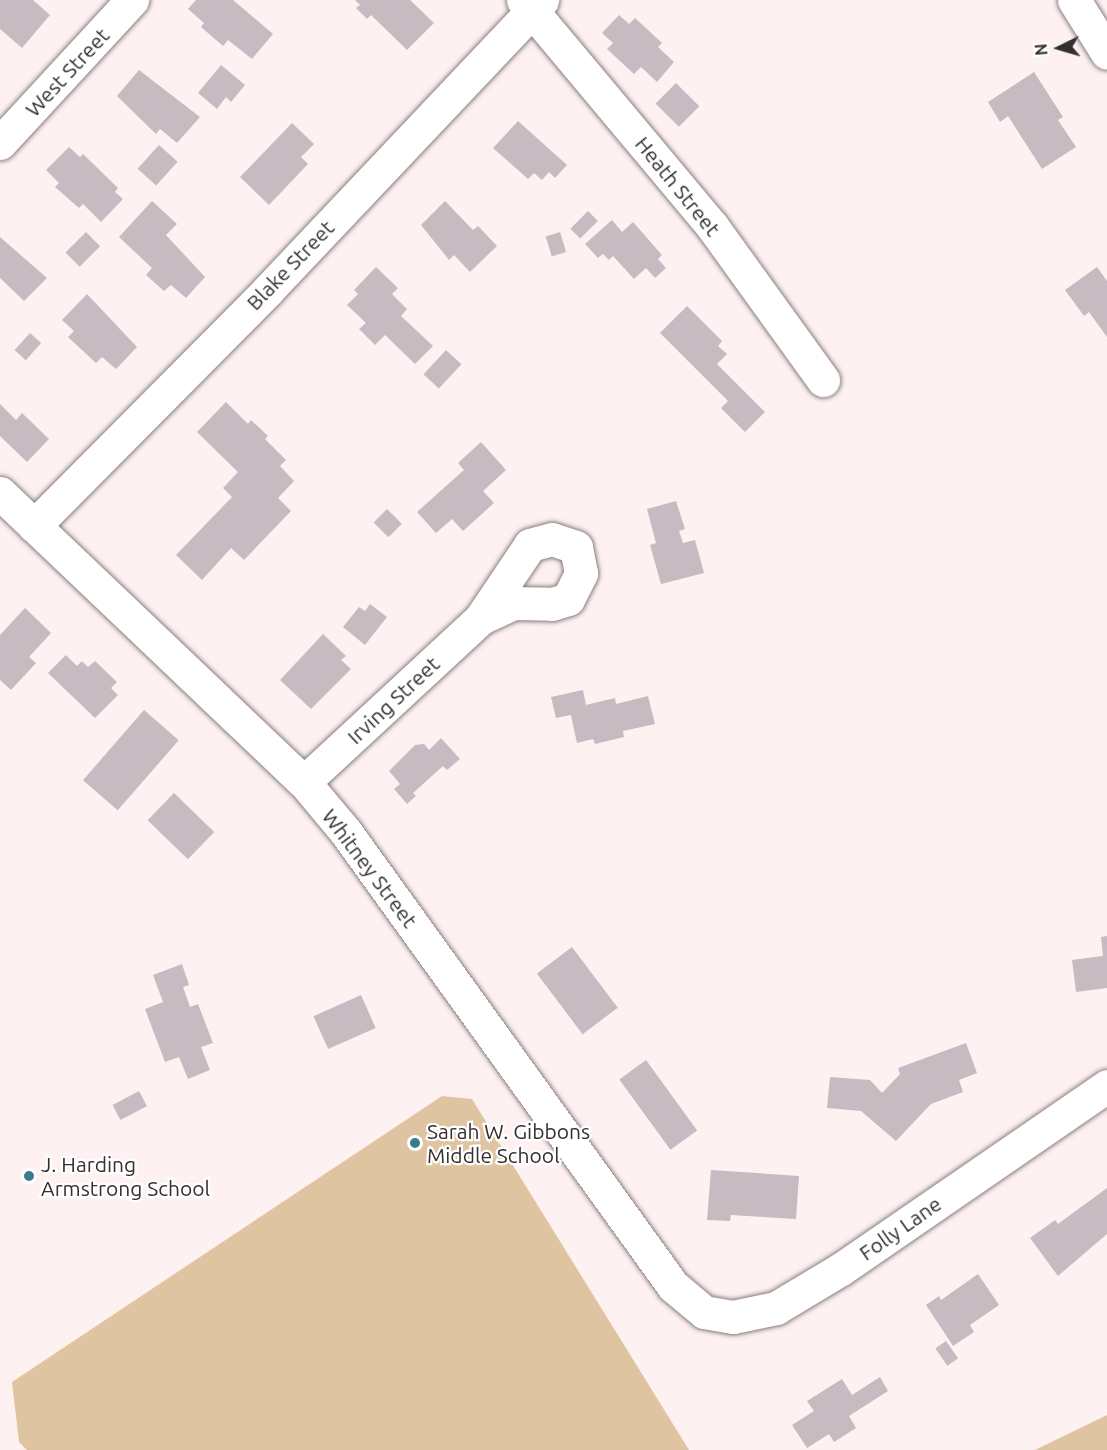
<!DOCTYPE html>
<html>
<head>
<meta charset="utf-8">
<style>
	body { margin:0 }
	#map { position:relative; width:1107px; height:1450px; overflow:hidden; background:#fef1f2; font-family:Ubuntu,sans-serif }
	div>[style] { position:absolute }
	.green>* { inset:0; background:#dfc4a1 }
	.building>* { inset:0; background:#c5bbc0; transform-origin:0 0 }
	.roads { filter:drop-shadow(0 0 2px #897e7f) drop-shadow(0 0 2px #897e7f) }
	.minor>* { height:33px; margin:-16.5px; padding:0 16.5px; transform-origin:16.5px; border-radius:16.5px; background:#fff }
	.dots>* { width:16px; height:16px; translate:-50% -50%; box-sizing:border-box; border:3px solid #fff; border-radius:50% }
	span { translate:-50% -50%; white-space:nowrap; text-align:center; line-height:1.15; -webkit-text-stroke:4.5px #fff; paint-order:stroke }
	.street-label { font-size:21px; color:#342f30 }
	.poi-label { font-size:21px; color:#342f30 }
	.left { translate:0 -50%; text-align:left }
	.north { position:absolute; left:1029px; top:18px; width:60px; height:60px; -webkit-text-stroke:4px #fff; paint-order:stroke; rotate:265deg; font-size:16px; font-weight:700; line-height:24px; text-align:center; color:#342f30 }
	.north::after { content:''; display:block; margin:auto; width:21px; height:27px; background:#342f30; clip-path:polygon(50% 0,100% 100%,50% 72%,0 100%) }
</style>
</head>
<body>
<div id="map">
	<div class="green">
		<i style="clip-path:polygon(442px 1096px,472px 1099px,689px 1450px,27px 1450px,19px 1442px,12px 1382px)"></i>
		<i style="clip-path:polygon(1107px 1415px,1107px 1450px,1035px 1450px)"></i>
	</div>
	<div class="building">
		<i style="clip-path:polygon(0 0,33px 0,50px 15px,22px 48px,0 29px)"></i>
		<i style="clip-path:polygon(196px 0,233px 0,273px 34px,252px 59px,228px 40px,223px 46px,201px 27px,204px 23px,188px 9px)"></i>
		<i style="clip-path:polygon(355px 0,410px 0,434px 23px,407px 50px,371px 15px,367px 19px,356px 8px,360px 5px)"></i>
		<i style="clip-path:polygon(619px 15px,629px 24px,635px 18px,662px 43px,658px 47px,674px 62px,657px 82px,641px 67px,634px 74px,607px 49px,613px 43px,602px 33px)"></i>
		<i style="clip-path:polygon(221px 65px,245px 85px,231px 102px,226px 97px,217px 109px,198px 93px)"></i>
		<i style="clip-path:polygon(139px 70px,200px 117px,177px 143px,160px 129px,156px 134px,117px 96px)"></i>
		<i style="clip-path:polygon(1034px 72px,1063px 117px,1058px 120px,1076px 147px,1042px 169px,1008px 116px,1000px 122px,988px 102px)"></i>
		<i style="left:676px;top:83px;width:33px;height:29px;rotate:45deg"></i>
		<i style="clip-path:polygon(518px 121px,567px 165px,555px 178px,549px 172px,542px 180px,534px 173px,528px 179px,493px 148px)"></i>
		<i style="clip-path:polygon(292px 123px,314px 144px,301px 157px,308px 164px,269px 205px,240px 177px)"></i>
		<i style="left:159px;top:145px;width:25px;height:32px;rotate:42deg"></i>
		<i style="clip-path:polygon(69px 147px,80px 157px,83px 154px,118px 188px,115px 192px,123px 199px,101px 222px,83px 204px,79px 208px,55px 187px,59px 183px,46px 170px)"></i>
		<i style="clip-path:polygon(152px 201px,177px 224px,166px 235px,205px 277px,186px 298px,171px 285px,164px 291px,146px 275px,152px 268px,119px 237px)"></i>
		<i style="clip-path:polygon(445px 201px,473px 230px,478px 226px,497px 246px,470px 272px,454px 255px,449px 260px,421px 225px)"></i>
		<i style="left:588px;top:211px;width:14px;height:25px;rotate:45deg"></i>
		<i style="clip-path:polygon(612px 220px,622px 232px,633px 222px,662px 255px,658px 259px,666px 268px,655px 278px,646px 268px,634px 279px,613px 256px,609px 260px,603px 254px,598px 258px,585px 244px)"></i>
		<i style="left:86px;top:232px;width:20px;height:29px;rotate:45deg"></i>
		<i style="left:560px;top:232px;width:21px;height:15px;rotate:73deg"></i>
		<i style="clip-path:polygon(0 237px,47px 278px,24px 301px,0 278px)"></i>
		<i style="clip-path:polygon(376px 267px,398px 288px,392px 294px,407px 309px,401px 316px,433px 346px,415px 364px,385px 335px,375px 345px,359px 329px,366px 323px,347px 305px,358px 294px,354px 290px)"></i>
		<i style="clip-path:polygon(1097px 267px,1107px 281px,1107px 337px,1089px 312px,1084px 316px,1065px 290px)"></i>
		<i style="clip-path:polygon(87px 294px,137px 347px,116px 369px,102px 357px,96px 363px,68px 337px,74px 331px,62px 320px)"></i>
		<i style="clip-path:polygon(687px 306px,722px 341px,718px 346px,727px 354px,717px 364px,765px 412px,745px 432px,721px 408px,728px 401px,660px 333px)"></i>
		<i style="left:30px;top:333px;width:15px;height:23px;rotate:42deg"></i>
		<i style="left:446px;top:350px;width:21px;height:33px;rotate:43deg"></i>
		<i style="clip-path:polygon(226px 402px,248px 424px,251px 420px,268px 436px,265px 439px,286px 460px,280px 466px,294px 481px,278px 498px,291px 511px,244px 560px,231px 548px,202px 580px,176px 555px,232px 497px,223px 488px,238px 472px,197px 432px)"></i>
		<i style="clip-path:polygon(0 404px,16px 420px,22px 413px,49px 439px,27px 462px,0 436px)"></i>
		<i style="clip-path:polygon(481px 442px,506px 470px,483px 491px,494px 503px,463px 531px,452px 519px,436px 533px,417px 512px,464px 470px,458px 463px)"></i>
		<i style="clip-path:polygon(676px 501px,685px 529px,679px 531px,683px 543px,695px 540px,704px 573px,661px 584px,650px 545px,656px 543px,647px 509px)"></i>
		<i style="left:387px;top:509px;width:21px;height:19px;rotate:45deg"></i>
		<i style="clip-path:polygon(370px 604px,387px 617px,365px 645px,343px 627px,359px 607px,365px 611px)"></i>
		<i style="clip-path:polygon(25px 608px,51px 633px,29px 657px,36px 663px,11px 690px,0 680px,0 635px)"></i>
		<i style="clip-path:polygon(323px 634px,346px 656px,341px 660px,351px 669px,311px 709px,280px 680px)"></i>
		<i style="clip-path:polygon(66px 655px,77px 666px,82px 661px,88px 667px,95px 661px,117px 682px,111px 688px,118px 695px,95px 718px,48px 673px)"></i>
		<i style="clip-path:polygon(583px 690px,586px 705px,615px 698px,616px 704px,648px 696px,655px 724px,623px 731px,624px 737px,595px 744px,593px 739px,577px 743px,571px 715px,556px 718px,551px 697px)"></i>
		<i style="left:144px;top:710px;width:46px;height:93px;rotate:41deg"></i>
		<i style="clip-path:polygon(441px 738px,460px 759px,447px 770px,443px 766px,413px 793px,416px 796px,407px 804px,394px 789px,400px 784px,389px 771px,415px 745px,424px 744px,429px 750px)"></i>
		<i style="left:174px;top:793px;width:56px;height:38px;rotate:44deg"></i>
		<i style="clip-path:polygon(1107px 936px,1107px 988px,1076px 992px,1072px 960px,1103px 956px,1101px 937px)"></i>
		<i style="left:572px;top:947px;width:76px;height:44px;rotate:53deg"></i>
		<i style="clip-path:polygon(182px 964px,189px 985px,183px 987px,190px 1007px,198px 1004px,213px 1043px,201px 1047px,210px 1070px,188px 1079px,179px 1057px,165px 1062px,145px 1009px,163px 1002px,153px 975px)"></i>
		<i style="left:361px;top:995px;width:36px;height:52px;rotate:66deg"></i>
		<i style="clip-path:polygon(966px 1043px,977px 1073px,959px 1080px,963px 1092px,931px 1104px,896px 1141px,861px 1111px,827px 1108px,830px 1077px,870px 1080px,882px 1093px,900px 1074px,898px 1068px)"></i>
		<i style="left:646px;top:1060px;width:87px;height:33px;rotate:54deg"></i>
		<i style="left:139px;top:1091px;width:17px;height:30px;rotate:62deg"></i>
		<i style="clip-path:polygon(711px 1170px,799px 1176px,796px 1219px,731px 1215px,730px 1221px,707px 1220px)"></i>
		<i style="clip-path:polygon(1107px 1188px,1107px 1234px,1058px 1276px,1030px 1238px,1055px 1220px,1058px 1224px)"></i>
		<i style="clip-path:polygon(978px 1274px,999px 1305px,970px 1325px,974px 1332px,953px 1346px,926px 1305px,939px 1296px,941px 1300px)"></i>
		<i style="left:946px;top:1341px;width:21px;height:13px;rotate:55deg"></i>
		<i style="clip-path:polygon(880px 1377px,888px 1391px,849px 1416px,856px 1428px,834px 1442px,829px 1434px,807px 1448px,792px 1425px,814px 1411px,807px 1401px,842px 1379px,852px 1395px)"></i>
	</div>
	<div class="roads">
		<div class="minor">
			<i style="left:523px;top:0;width:295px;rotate:50.1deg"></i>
			<i style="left:712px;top:226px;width:190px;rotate:54.2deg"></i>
			<i style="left:1074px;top:0;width:62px;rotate:58.1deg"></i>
			<i style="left:0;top:143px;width:195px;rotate:-47.3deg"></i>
			<i style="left:0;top:493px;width:419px;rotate:43.6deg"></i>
			<i style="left:304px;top:782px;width:64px;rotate:50.1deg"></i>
			<i style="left:345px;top:831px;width:561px;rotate:54.21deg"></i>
			<i style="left:673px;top:1286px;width:40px;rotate:40deg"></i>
			<i style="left:704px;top:1312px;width:29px;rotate:10deg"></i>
			<i style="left:733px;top:1317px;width:44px;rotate:-11.8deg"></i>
			<i style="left:776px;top:1308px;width:76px;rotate:-31deg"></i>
			<i style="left:841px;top:1269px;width:323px;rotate:-34.5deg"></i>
			<i style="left:34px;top:526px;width:332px;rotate:-45.2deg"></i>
			<i style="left:268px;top:290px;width:399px;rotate:-46.6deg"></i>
			<i style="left:304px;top:782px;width:241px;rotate:-42.8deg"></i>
			<i style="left:481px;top:618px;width:35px;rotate:-25deg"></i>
			<i style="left:513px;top:603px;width:39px;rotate:1deg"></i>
			<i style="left:552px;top:604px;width:17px;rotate:-17deg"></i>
			<i style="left:568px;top:599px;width:29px;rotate:-63deg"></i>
			<i style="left:581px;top:573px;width:26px;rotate:-101deg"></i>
			<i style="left:576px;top:547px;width:25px;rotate:-162deg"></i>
			<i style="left:552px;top:539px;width:23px;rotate:165deg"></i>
			<i style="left:530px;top:545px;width:88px;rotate:123.9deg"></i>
		</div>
	</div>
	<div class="dots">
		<i style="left:415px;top:1143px;background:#3a7c8e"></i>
		<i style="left:29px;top:1176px;background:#3a7c8e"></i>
	</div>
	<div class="street-label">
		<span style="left:67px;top:72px;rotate:-47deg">West Street</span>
		<span style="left:678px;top:186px;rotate:51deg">Heath Street</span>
		<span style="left:290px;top:265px;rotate:-46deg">Blake Street</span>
		<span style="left:393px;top:700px;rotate:-43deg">Irving Street</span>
		<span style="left:370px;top:868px;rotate:53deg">Whitney Street</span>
		<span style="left:900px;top:1228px;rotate:-35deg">Folly Lane</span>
	</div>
	<div class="poi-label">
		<span class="left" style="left:427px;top:1143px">Sarah W. Gibbons<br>Middle School</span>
		<span class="left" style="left:41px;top:1176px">J. Harding<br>Armstrong School</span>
	</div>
	<div class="north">N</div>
</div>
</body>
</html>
